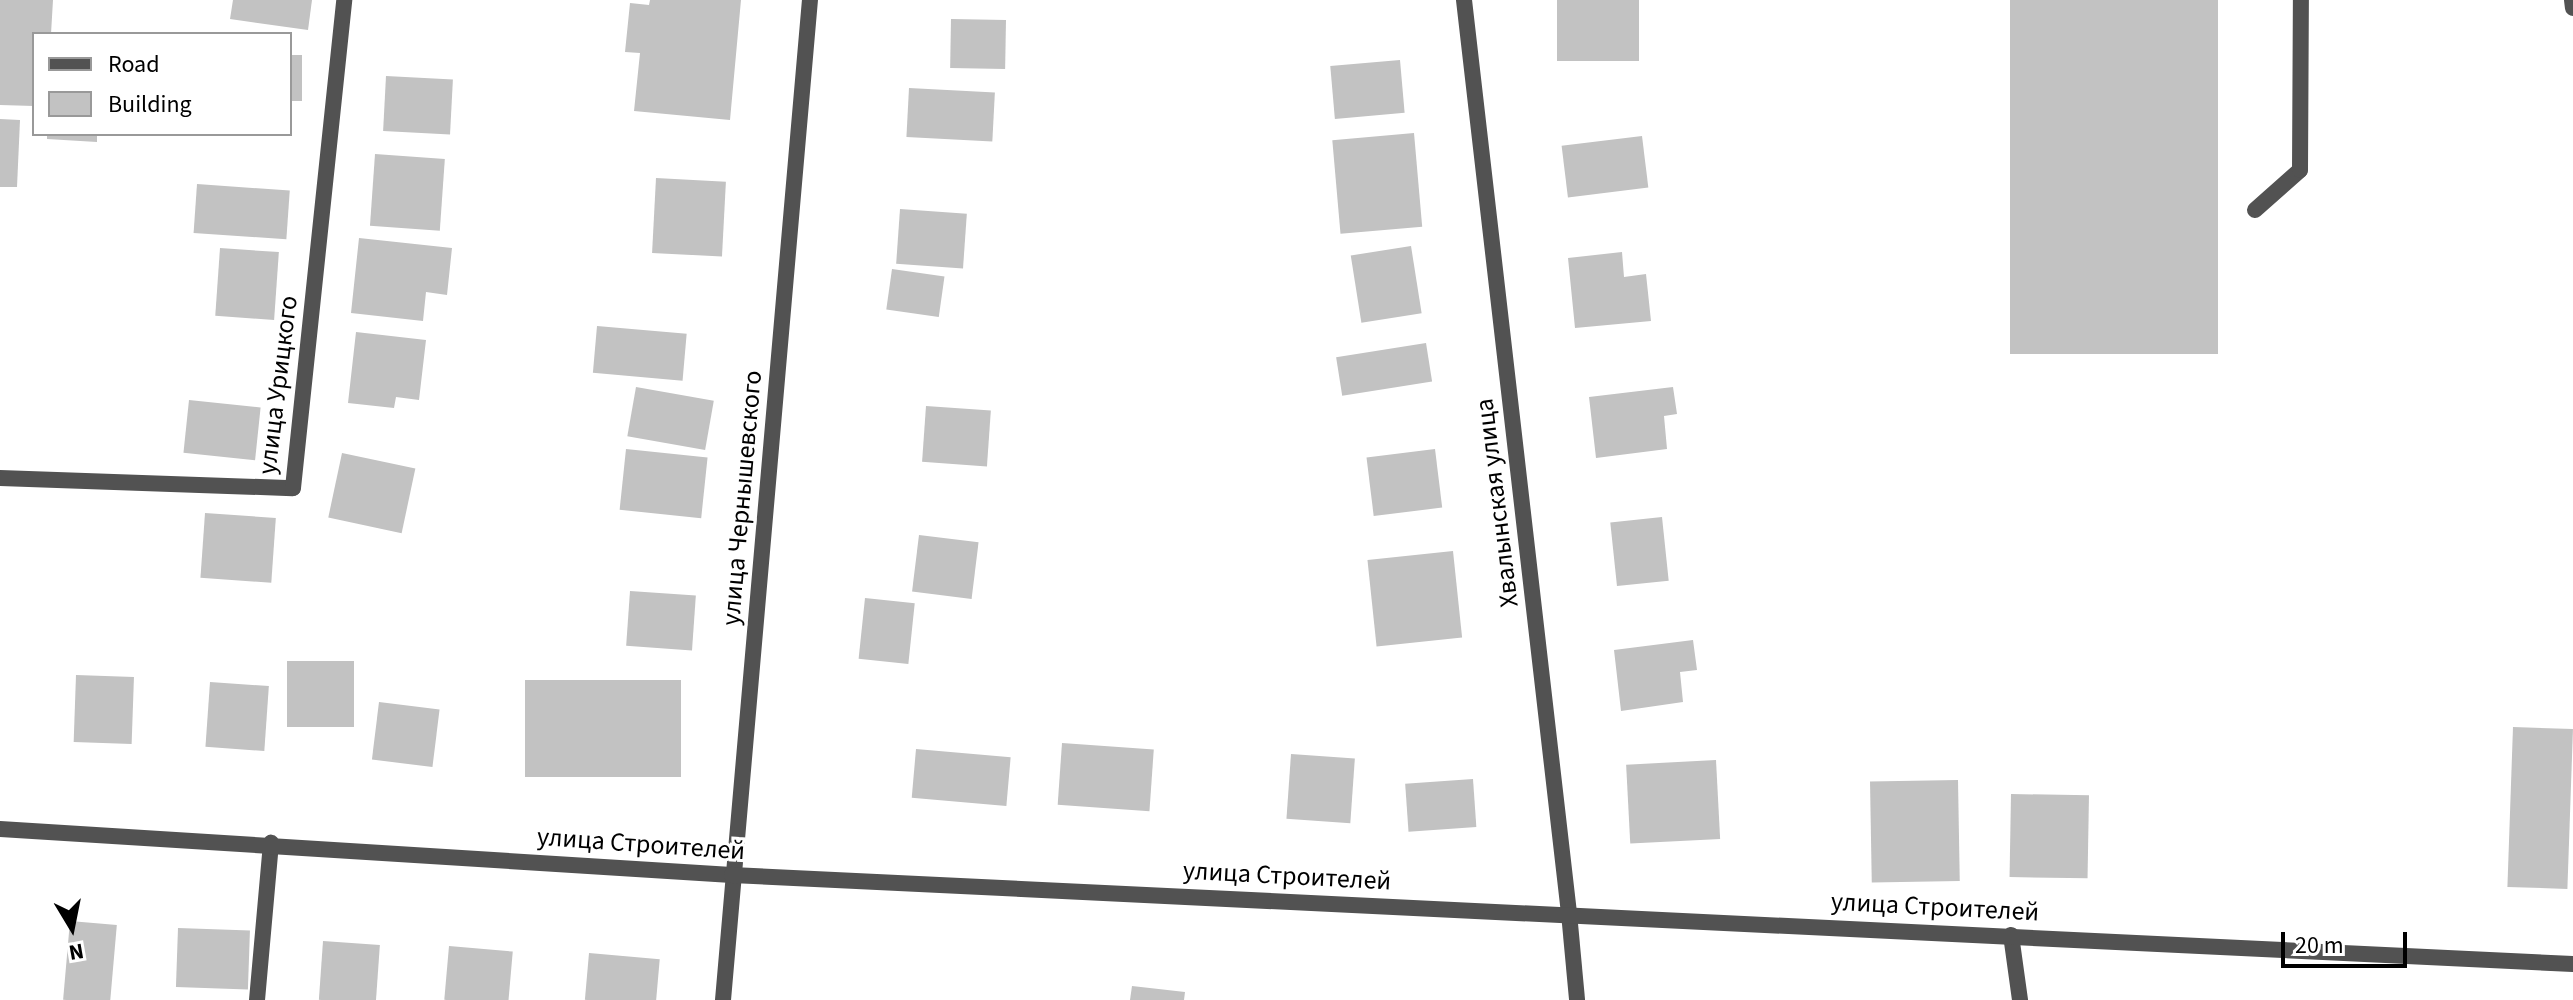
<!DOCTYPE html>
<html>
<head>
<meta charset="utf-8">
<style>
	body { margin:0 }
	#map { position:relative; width:2573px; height:1000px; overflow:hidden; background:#fff; font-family:"Source Sans 3",sans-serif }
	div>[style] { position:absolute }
	.building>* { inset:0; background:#c2c2c2; transform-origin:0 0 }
	.service>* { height:16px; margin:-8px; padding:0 8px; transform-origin:8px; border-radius:8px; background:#525252 }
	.minor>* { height:16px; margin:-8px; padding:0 8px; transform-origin:8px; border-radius:8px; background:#525252 }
	.tertiary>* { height:16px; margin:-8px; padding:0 8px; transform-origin:8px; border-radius:8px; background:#525252 }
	span { translate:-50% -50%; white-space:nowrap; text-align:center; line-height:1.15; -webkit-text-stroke:6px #fff; paint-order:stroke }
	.street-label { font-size:26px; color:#000 }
	.legend { position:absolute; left:32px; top:32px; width:260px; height:104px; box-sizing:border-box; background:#fff; border:2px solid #999; margin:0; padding:10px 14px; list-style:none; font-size:24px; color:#000 }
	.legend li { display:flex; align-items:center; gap:16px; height:40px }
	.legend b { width:40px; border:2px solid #999 }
	.north { position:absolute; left:32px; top:888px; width:80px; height:80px; -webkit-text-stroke:6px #fff; paint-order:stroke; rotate:170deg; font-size:22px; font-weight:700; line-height:32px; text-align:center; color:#000 }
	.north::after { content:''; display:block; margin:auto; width:28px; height:36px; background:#000; clip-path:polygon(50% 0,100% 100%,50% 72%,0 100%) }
	.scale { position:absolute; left:2281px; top:932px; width:126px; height:36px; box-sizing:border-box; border:4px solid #000; border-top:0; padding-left:10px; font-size:24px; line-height:28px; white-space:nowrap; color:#000; -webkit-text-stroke:6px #fff; paint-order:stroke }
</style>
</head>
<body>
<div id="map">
	<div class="building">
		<i style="clip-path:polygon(0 0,53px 0,51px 34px,34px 34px,34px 106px,0 105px)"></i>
		<i style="clip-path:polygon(233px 0,312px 0,308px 30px,230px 19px)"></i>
		<i style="clip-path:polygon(650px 0,741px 0,730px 120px,634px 111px,640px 53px,625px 52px,630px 3px,649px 5px)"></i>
		<i style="left:1557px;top:0;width:82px;height:61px"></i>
		<i style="left:2010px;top:0;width:208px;height:354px"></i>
		<i style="left:951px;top:19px;width:55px;height:49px;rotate:1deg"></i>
		<i style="left:290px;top:55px;width:12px;height:46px"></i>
		<i style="left:1400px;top:60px;width:53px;height:70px;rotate:85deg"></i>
		<i style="left:386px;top:76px;width:67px;height:55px;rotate:3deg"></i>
		<i style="left:909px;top:88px;width:86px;height:49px;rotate:3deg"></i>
		<i style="clip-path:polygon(0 119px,20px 120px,17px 187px,0 187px)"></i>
		<i style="left:1414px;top:133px;width:94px;height:82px;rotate:85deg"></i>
		<i style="clip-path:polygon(47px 134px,97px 134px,97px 142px,47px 139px)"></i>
		<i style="left:1642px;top:136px;width:52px;height:81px;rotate:83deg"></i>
		<i style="left:375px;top:154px;width:70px;height:72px;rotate:4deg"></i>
		<i style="left:656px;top:178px;width:70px;height:75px;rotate:3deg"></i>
		<i style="left:197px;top:184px;width:93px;height:49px;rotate:4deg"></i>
		<i style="left:900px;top:209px;width:67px;height:55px;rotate:4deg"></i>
		<i style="clip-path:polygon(359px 238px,452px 248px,447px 295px,426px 292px,423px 321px,351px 313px)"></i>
		<i style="left:1411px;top:246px;width:68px;height:61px;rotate:81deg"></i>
		<i style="left:220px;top:248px;width:59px;height:68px;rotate:4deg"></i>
		<i style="clip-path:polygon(1622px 252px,1624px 277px,1646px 274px,1651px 321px,1575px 328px,1568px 258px)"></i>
		<i style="left:892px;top:269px;width:53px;height:41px;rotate:8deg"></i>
		<i style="left:597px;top:326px;width:90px;height:47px;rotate:5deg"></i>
		<i style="clip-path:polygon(356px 332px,426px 340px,419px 400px,396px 397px,394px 408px,348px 403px)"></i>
		<i style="left:1426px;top:343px;width:39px;height:91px;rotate:81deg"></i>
		<i style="left:636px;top:387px;width:79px;height:50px;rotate:10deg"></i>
		<i style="clip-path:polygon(1673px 387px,1677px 414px,1664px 416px,1667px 449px,1596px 458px,1589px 397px)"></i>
		<i style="left:189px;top:400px;width:72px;height:53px;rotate:6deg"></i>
		<i style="left:926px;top:406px;width:65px;height:56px;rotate:4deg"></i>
		<i style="left:626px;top:449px;width:82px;height:61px;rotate:6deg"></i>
		<i style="left:1435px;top:449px;width:59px;height:69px;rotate:83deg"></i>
		<i style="left:342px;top:453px;width:75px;height:66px;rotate:12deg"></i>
		<i style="left:205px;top:513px;width:71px;height:65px;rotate:4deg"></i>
		<i style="left:1662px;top:517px;width:64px;height:52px;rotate:84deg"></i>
		<i style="left:919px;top:535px;width:60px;height:57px;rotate:7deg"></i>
		<i style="left:1453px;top:551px;width:87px;height:86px;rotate:84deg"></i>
		<i style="left:630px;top:591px;width:66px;height:55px;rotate:4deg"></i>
		<i style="left:865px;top:598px;width:50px;height:61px;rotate:6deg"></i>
		<i style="clip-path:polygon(1693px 640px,1697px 670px,1680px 672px,1683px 702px,1621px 711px,1614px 650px)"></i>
		<i style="left:287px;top:661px;width:67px;height:66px"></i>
		<i style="left:76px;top:675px;width:58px;height:67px;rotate:2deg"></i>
		<i style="left:525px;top:680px;width:156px;height:97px"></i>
		<i style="left:210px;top:682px;width:59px;height:65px;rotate:4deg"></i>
		<i style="left:379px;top:702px;width:61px;height:58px;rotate:7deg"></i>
		<i style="left:2513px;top:727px;width:60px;height:160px;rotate:2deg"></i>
		<i style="left:1062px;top:743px;width:92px;height:62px;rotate:4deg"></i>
		<i style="left:916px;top:749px;width:95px;height:49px;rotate:5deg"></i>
		<i style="left:1291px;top:754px;width:64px;height:65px;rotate:4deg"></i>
		<i style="left:1716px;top:760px;width:79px;height:90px;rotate:87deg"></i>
		<i style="left:1473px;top:779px;width:48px;height:68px;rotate:86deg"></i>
		<i style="left:1958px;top:780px;width:101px;height:88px;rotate:89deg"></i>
		<i style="left:2011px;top:794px;width:78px;height:83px;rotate:1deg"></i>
		<i style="left:70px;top:921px;width:47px;height:79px;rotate:5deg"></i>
		<i style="left:178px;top:928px;width:72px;height:59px;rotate:2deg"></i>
		<i style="left:323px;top:941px;width:57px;height:59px;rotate:4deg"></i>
		<i style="left:449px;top:946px;width:64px;height:54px;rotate:5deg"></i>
		<i style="left:589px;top:953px;width:71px;height:47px;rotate:5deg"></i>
		<i style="clip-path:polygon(1132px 986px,1185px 992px,1184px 1000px,1130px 1000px)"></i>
	</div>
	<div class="service">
		<i style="left:2572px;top:0;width:8px;rotate:83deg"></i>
		<i style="left:2255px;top:210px;width:60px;rotate:-41.6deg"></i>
		<i style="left:2300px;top:170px;width:170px;rotate:-89.7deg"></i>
		<i style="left:2011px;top:935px;width:66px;rotate:82.1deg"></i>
	</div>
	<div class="minor">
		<i style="left:0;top:478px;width:293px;rotate:2deg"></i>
		<i style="left:293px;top:488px;width:491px;rotate:-84deg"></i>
		<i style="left:1569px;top:913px;width:87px;rotate:84.7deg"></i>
		<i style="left:257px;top:1000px;width:158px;rotate:-84.9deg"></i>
		<i style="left:723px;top:1000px;width:1004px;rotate:-85.03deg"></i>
	</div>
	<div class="tertiary">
		<i style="left:1464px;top:0;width:919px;rotate:83.44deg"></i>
		<i style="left:0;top:829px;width:733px;rotate:3.6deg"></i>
		<i style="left:732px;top:875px;width:1843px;rotate:2.77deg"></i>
	</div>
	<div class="street-label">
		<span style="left:278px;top:385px;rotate:-83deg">улица Урицкого</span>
		<span style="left:742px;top:498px;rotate:-85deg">улица Чернышевского</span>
		<span style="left:1497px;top:503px;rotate:-97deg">Хвалынская улица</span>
		<span style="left:641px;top:844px;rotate:4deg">улица Строителей</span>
		<span style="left:1287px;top:876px;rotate:3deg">улица Строителей</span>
		<span style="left:1935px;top:907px;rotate:3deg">улица Строителей</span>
	</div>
	<ul class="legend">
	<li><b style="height:10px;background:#525252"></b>Road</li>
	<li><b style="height:22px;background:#c2c2c2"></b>Building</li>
	</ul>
	<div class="north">N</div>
	<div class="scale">20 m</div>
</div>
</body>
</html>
